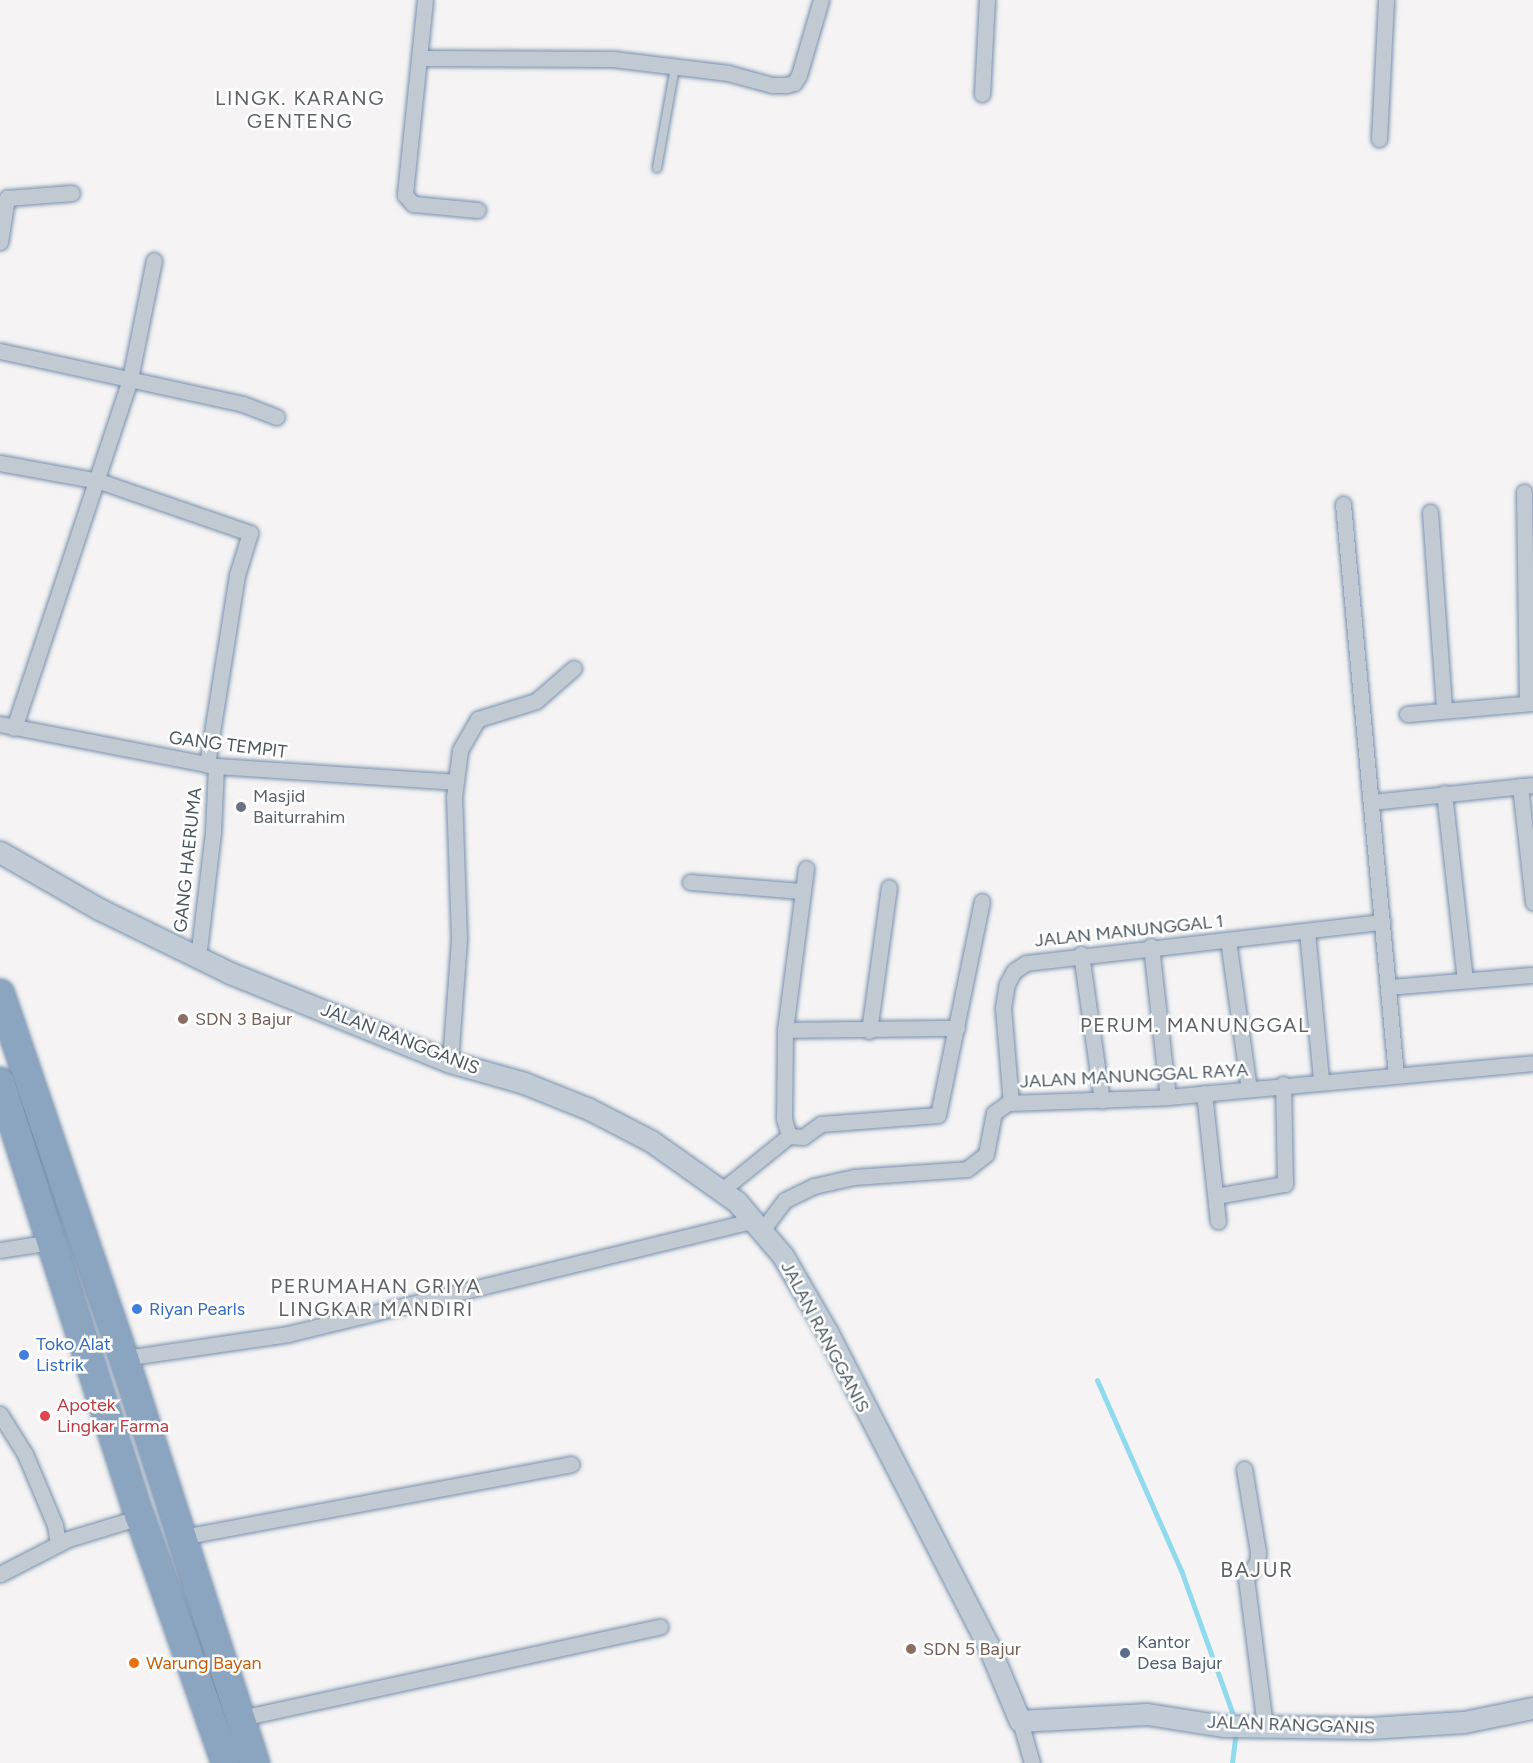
<!DOCTYPE html>
<html>
<head>
<meta charset="utf-8">
<style>
	body { margin:0 }
	#map { position:relative; width:1533px; height:1763px; overflow:hidden; background:#f5f3f3; font-family:Figtree,sans-serif }
	div>[style] { position:absolute }
	.stream>* { height:5px; margin:-2.5px; padding:0 2.5px; transform-origin:2.5px; border-radius:2.5px; background:#90daee }
	.roads { filter:drop-shadow(0 0 2px #7690ad) drop-shadow(0 0 2px #7690ad) }
	.lane>* { height:8px; margin:-4px; padding:0 4px; transform-origin:4px; border-radius:4px; background:#c1cad2 }
	.street>* { height:15px; margin:-7.5px; padding:0 7.5px; transform-origin:7.5px; border-radius:7.5px; background:#c1cad2 }
	.secondary>* { height:21px; margin:-10.5px; padding:0 10.5px; transform-origin:10.5px; border-radius:10.5px; background:#c1cbd6 }
	.highway>* { height:28px; margin:-14px; padding:0 14px; transform-origin:14px; border-radius:14px; background:#8ba5c1 }
	.dots>* { width:16px; height:16px; translate:-50% -50%; box-sizing:border-box; border:3px solid #fff; border-radius:50% }
	span { translate:-50% -50%; white-space:nowrap; text-align:center; line-height:1.15; -webkit-text-stroke:5px #fff; paint-order:stroke }
	.street-label { font-size:18px; color:#4a5661 }
	.worship-label { font-size:18px; color:#5b616d }
	.left { translate:0 -50%; text-align:left }
	.education-label { font-size:18px; color:#785e54 }
	.shop-label { font-size:18px; color:#366cbe }
	.health-label { font-size:18px; color:#be3a42 }
	.service-label { font-size:18px; color:#4e5e75 }
	.food-label { font-size:18px; color:#c56008 }
	.neighbourhood-label { font-size:20px; color:#5f6368; letter-spacing:1.5px }
	.quarter-label { font-size:21px; color:#5f6368; letter-spacing:1.5px }
</style>
</head>
<body>
<div id="map">
	<div class="stream">
		<i style="left:1097px;top:1380px;width:211px;rotate:66.2deg"></i>
		<i style="left:1182px;top:1573px;width:159px;rotate:70.2deg"></i>
		<i style="left:1232px;top:1763px;width:31px;rotate:-83deg"></i>
	</div>
	<div class="roads">
		<div class="lane">
			<i style="left:657px;top:168px;width:103px;rotate:-79.9deg"></i>
		</div>
		<div class="street">
			<i style="left:425px;top:0;width:196px;rotate:95.9deg"></i>
			<i style="left:405px;top:195px;width:12px;rotate:48deg"></i>
			<i style="left:413px;top:204px;width:65px;rotate:5.3deg"></i>
			<i style="left:421px;top:58px;width:192px;rotate:0.3deg"></i>
			<i style="left:613px;top:59px;width:116px;rotate:6.9deg"></i>
			<i style="left:728px;top:73px;width:46px;rotate:15.3deg"></i>
			<i style="left:772px;top:85px;width:14px"></i>
			<i style="left:786px;top:85px;width:8px;rotate:-14deg"></i>
			<i style="left:794px;top:83px;width:9px;rotate:-58deg"></i>
			<i style="left:799px;top:75px;width:78px;rotate:-73.7deg"></i>
			<i style="left:982px;top:94px;width:94px;rotate:-87deg"></i>
			<i style="left:1379px;top:139px;width:139px;rotate:-87.1deg"></i>
			<i style="left:0;top:242px;width:45px;rotate:-81deg"></i>
			<i style="left:7px;top:198px;width:65px;rotate:-4.4deg"></i>
			<i style="left:0;top:351px;width:249px;rotate:12.3deg"></i>
			<i style="left:243px;top:404px;width:36px;rotate:21deg"></i>
			<i style="left:0;top:463px;width:101px;rotate:10.3deg"></i>
			<i style="left:99px;top:481px;width:160px;rotate:19deg"></i>
			<i style="left:250px;top:533px;width:44px;rotate:107.2deg"></i>
			<i style="left:237px;top:575px;width:192px;rotate:99deg"></i>
			<i style="left:1524px;top:492px;width:211px;rotate:89.2deg"></i>
			<i style="left:1343px;top:504px;width:573px;rotate:84.7deg"></i>
			<i style="left:1430px;top:512px;width:197px;rotate:85.9deg"></i>
			<i style="left:1407px;top:714px;width:126px;rotate:-5deg"></i>
			<i style="left:0;top:724px;width:220px;rotate:11deg"></i>
			<i style="left:216px;top:766px;width:239px;rotate:3.8deg"></i>
			<i style="left:14px;top:728px;width:368px;rotate:-71.6deg"></i>
			<i style="left:130px;top:379px;width:121px;rotate:-78.6deg"></i>
			<i style="left:1520px;top:786px;width:117px;rotate:83.6deg"></i>
			<i style="left:1444px;top:793px;width:188px;rotate:83.6deg"></i>
			<i style="left:1372px;top:802px;width:162px;rotate:-6deg"></i>
			<i style="left:690px;top:882px;width:113px;rotate:4.6deg"></i>
			<i style="left:1307px;top:931px;width:150px;rotate:84.6deg"></i>
			<i style="left:1228px;top:940px;width:150px;rotate:82deg"></i>
			<i style="left:1151px;top:946px;width:152px;rotate:83.6deg"></i>
			<i style="left:1081px;top:954px;width:148px;rotate:81.9deg"></i>
			<i style="left:198px;top:958px;width:127px;rotate:-83.2deg"></i>
			<i style="left:213px;top:832px;width:66px;rotate:-87.4deg"></i>
			<i style="left:1389px;top:987px;width:144px;rotate:-4.8deg"></i>
			<i style="left:785px;top:1030px;width:172px;rotate:-0.7deg"></i>
			<i style="left:869px;top:1031px;width:145px;rotate:-82.1deg"></i>
			<i style="left:450px;top:1062px;width:124px;rotate:-85.8deg"></i>
			<i style="left:459px;top:938px;width:141px;rotate:-92deg"></i>
			<i style="left:454px;top:797px;width:47px;rotate:-82.7deg"></i>
			<i style="left:460px;top:750px;width:36px;rotate:-60deg"></i>
			<i style="left:478px;top:719px;width:61px;rotate:-17.2deg"></i>
			<i style="left:536px;top:701px;width:50px;rotate:-41deg"></i>
			<i style="left:1204px;top:1093px;width:129px;rotate:83.8deg"></i>
			<i style="left:1011px;top:1103px;width:95px;rotate:-94.8deg"></i>
			<i style="left:1003px;top:1008px;width:24px;rotate:-81deg"></i>
			<i style="left:1007px;top:984px;width:15px;rotate:-62deg"></i>
			<i style="left:1014px;top:971px;width:14px;rotate:-34deg"></i>
			<i style="left:1026px;top:963px;width:359px;rotate:-6.6deg"></i>
			<i style="left:789px;top:1136px;width:19px;rotate:-106deg"></i>
			<i style="left:784px;top:1118px;width:88px;rotate:-89.3deg"></i>
			<i style="left:785px;top:1030px;width:163px;rotate:-82.6deg"></i>
			<i style="left:722px;top:1190px;width:86px;rotate:-38.9deg"></i>
			<i style="left:789px;top:1136px;width:14px;rotate:4deg"></i>
			<i style="left:803px;top:1137px;width:22px;rotate:-36deg"></i>
			<i style="left:821px;top:1124px;width:117px;rotate:-4.4deg"></i>
			<i style="left:938px;top:1115px;width:218px;rotate:-78.4deg"></i>
			<i style="left:1216px;top:1196px;width:70px;rotate:-9.9deg"></i>
			<i style="left:1285px;top:1184px;width:100px;rotate:-91.1deg"></i>
			<i style="left:763px;top:1229px;width:36px;rotate:-53deg"></i>
			<i style="left:785px;top:1200px;width:32px;rotate:-26deg"></i>
			<i style="left:814px;top:1186px;width:41px;rotate:-12.7deg"></i>
			<i style="left:854px;top:1177px;width:113px;rotate:-4deg"></i>
			<i style="left:967px;top:1169px;width:24px;rotate:-38deg"></i>
			<i style="left:986px;top:1154px;width:42px;rotate:-79deg"></i>
			<i style="left:994px;top:1113px;width:17px;rotate:-36deg"></i>
			<i style="left:1008px;top:1103px;width:160px;rotate:-2.1deg"></i>
			<i style="left:1168px;top:1097px;width:367px;rotate:-5.3deg"></i>
			<i style="left:0;top:1250px;width:52px;rotate:-8.9deg"></i>
			<i style="left:124px;top:1358px;width:166px;rotate:-8.3deg"></i>
			<i style="left:288px;top:1334px;width:480px;rotate:-13.7deg"></i>
			<i style="left:0;top:1414px;width:47px;rotate:58deg"></i>
			<i style="left:25px;top:1454px;width:77px;rotate:67.1deg"></i>
			<i style="left:55px;top:1525px;width:19px;rotate:81deg"></i>
			<i style="left:1244px;top:1469px;width:84px;rotate:80.4deg"></i>
			<i style="left:1258px;top:1552px;width:11px;rotate:95deg"></i>
			<i style="left:1257px;top:1563px;width:19px;rotate:126deg"></i>
			<i style="left:1246px;top:1578px;width:150px;rotate:82.7deg"></i>
			<i style="left:182px;top:1537px;width:396px;rotate:-10.6deg"></i>
			<i style="left:0;top:1574px;width:76px;rotate:-27.2deg"></i>
			<i style="left:68px;top:1539px;width:75px;rotate:-17deg"></i>
			<i style="left:241px;top:1718px;width:429px;rotate:-12.3deg"></i>
			<i style="left:1020px;top:1721px;width:44px;rotate:74.1deg"></i>
		</div>
		<div class="secondary">
			<i style="left:0;top:852px;width:114px;rotate:29.9deg"></i>
			<i style="left:99px;top:909px;width:146px;rotate:26deg"></i>
			<i style="left:230px;top:973px;width:237px;rotate:22deg"></i>
			<i style="left:450px;top:1062px;width:77px;rotate:15.8deg"></i>
			<i style="left:524px;top:1083px;width:70px;rotate:21.8deg"></i>
			<i style="left:589px;top:1109px;width:70px;rotate:27.3deg"></i>
			<i style="left:651px;top:1141px;width:105px;rotate:35.3deg"></i>
			<i style="left:737px;top:1202px;width:71px;rotate:49.6deg"></i>
			<i style="left:783px;top:1256px;width:88px;rotate:59.9deg"></i>
			<i style="left:827px;top:1332px;width:352px;rotate:62.8deg"></i>
			<i style="left:988px;top:1645px;width:82px;rotate:67.2deg"></i>
			<i style="left:1020px;top:1721px;width:127px;rotate:-3.2deg"></i>
			<i style="left:1147px;top:1714px;width:78px;rotate:8.9deg"></i>
			<i style="left:1224px;top:1726px;width:145px;rotate:0.8deg"></i>
			<i style="left:1369px;top:1728px;width:95px;rotate:-3.6deg"></i>
			<i style="left:1464px;top:1722px;width:70px;rotate:-11.5deg"></i>
		</div>
		<div class="highway">
			<i style="left:0;top:994px;width:385px;rotate:71.2deg"></i>
			<i style="left:124px;top:1358px;width:426px;rotate:72.1deg"></i>
			<i style="left:0;top:1082px;width:457px;rotate:72.2deg"></i>
			<i style="left:140px;top:1517px;width:261px;rotate:70.7deg"></i>
		</div>
	</div>
	<div class="dots">
		<i style="left:241px;top:807px;background:#6b7280"></i>
		<i style="left:183px;top:1019px;background:#8d6e63"></i>
		<i style="left:137px;top:1309px;background:#3f7fe0"></i>
		<i style="left:24px;top:1355px;background:#3f7fe0"></i>
		<i style="left:45px;top:1416px;background:#e0444e"></i>
		<i style="left:911px;top:1649px;background:#8d6e63"></i>
		<i style="left:1125px;top:1653px;background:#5c6f8a"></i>
		<i style="left:134px;top:1663px;background:#e8710a"></i>
	</div>
	<div class="street-label">
		<span style="left:228px;top:745px;rotate:7deg">GANG TEMPIT</span>
		<span style="left:188px;top:860px;rotate:-84deg">GANG HAERUMA</span>
		<span style="left:1129px;top:931px;rotate:-6deg">JALAN MANUNGGAL 1</span>
		<span style="left:400px;top:1039px;rotate:21deg">JALAN RANGGANIS</span>
		<span style="left:1134px;top:1076px;rotate:-3deg">JALAN MANUNGGAL RAYA</span>
		<span style="left:825px;top:1337px;rotate:62deg">JALAN RANGGANIS</span>
		<span style="left:1291px;top:1725px;rotate:2deg">JALAN RANGGANIS</span>
	</div>
	<div class="worship-label">
		<span class="left" style="left:253px;top:807px">Masjid<br>Baiturrahim</span>
	</div>
	<div class="education-label">
		<span class="left" style="left:195px;top:1019px">SDN 3 Bajur</span>
		<span class="left" style="left:923px;top:1649px">SDN 5 Bajur</span>
	</div>
	<div class="shop-label">
		<span class="left" style="left:149px;top:1309px">Riyan Pearls</span>
		<span class="left" style="left:36px;top:1355px">Toko Alat<br>Listrik</span>
	</div>
	<div class="health-label">
		<span class="left" style="left:57px;top:1416px">Apotek<br>Lingkar Farma</span>
	</div>
	<div class="service-label">
		<span class="left" style="left:1137px;top:1653px">Kantor<br>Desa Bajur</span>
	</div>
	<div class="food-label">
		<span class="left" style="left:146px;top:1663px">Warung Bayan</span>
	</div>
	<div class="neighbourhood-label">
		<span style="left:300px;top:110px">LINGK. KARANG<br>GENTENG</span>
		<span style="left:1195px;top:1025px">PERUM. MANUNGGAL</span>
		<span style="left:376px;top:1298px">PERUMAHAN GRIYA<br>LINGKAR MANDIRI</span>
	</div>
	<div class="quarter-label">
		<span style="left:1257px;top:1570px">BAJUR</span>
	</div>
</div>
</body>
</html>
